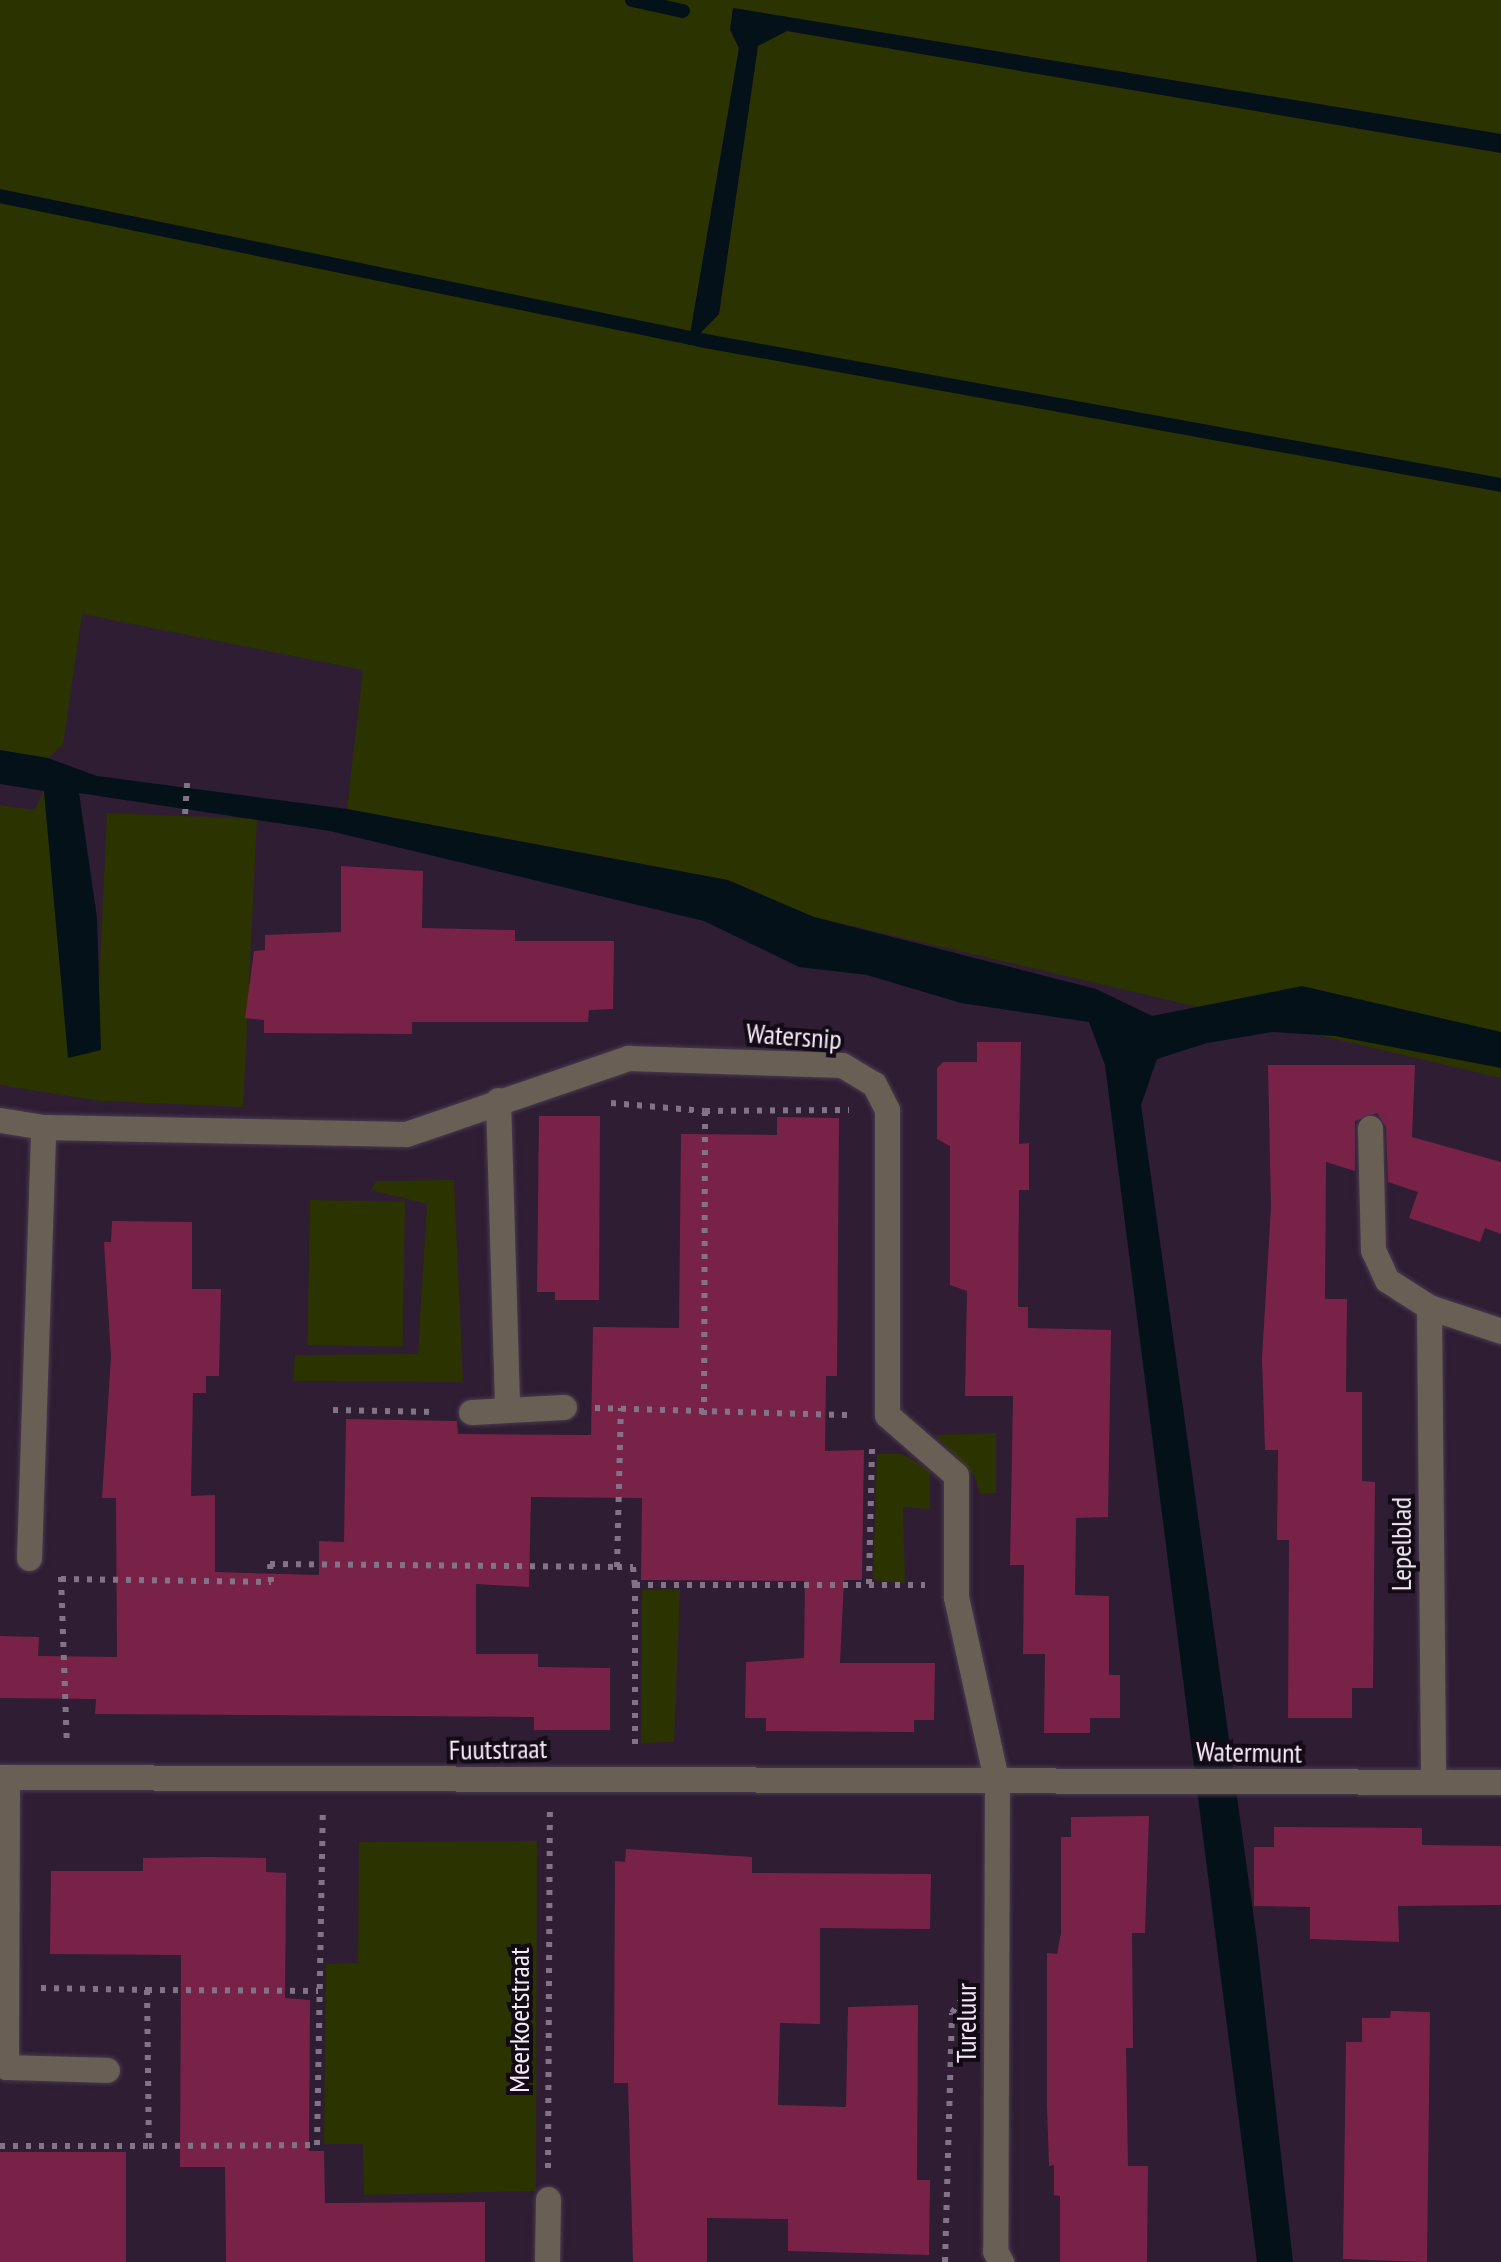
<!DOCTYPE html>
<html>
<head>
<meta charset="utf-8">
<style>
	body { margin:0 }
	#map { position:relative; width:1501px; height:2262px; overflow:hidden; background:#2e1d33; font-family:"PT Sans Narrow",sans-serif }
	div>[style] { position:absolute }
	.green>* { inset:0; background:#2b3400; transform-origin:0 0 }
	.water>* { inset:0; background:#051119 }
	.stream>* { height:14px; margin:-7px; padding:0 7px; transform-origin:7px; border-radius:7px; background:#051119 }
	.building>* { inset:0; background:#792248; transform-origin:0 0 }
	.path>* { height:6px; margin-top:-3px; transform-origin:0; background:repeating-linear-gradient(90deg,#827386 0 5px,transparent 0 13px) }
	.roads { filter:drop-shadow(0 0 2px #4a3a4f) drop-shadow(0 0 2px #4a3a4f) }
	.street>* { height:25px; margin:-12.5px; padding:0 12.5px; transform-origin:12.5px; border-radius:12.5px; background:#6a5f55 }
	span { translate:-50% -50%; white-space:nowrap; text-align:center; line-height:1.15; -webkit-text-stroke:8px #120a14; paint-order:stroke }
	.street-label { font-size:28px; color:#f6eaf9 }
</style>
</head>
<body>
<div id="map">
	<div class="green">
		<i style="clip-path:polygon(0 0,1501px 0,1501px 134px,733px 8px,730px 29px,739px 47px,689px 343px,719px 314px,758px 45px,787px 31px,1501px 153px,1501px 1078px,814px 917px,728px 880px,347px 809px,363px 670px,82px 614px,63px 745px,48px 758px,0 750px)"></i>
		<i style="clip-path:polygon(44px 790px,69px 1057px,96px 1050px,107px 813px,257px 819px,243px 1107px,101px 1101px,0 1085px,0 805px,35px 810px)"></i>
		<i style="clip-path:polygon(454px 1180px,463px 1382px,293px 1381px,295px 1355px,418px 1354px,427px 1204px,371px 1190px,376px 1181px)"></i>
		<i style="left:310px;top:1200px;width:95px;height:145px;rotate:1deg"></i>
		<i style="clip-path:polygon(996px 1433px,996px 1493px,980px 1494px,974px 1475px,935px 1435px)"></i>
		<i style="clip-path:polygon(877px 1454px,903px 1454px,930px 1471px,930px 1509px,903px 1507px,905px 1583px,873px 1580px)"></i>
		<i style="clip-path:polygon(680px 1589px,674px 1742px,641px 1743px,642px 1590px)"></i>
		<i style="clip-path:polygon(537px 1841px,536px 2191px,364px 2195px,363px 2144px,324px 2144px,326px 1964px,358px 1963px,359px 1842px)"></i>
	</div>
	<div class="water">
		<i style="clip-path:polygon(733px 8px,1501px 134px,1501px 153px,787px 31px,758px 46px,719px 314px,688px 346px,739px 48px,730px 30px)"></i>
		<i style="clip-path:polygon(0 750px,48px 758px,97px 776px,347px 809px,728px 880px,814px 917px,1096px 989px,1152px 1016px,1302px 986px,1501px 1032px,1501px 1068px,1335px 1036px,1272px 1032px,1207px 1043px,1157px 1059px,1141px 1105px,1257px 1941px,1293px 2262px,1257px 2262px,1105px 1065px,1089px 1022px,961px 1003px,867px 975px,799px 967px,704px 921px,330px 831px,79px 793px,97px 918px,101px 1050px,68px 1058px,44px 791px,0 784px)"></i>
	</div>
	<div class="stream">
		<i style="left:632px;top:0;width:52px;rotate:12.2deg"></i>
		<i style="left:0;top:196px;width:715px;rotate:11.62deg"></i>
		<i style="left:700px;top:340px;width:814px;rotate:10.26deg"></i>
	</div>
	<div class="building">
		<i style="clip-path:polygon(341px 866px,423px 871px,422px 928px,515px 930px,515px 941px,614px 941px,613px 1009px,589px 1010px,588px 1022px,412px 1022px,412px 1034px,264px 1033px,264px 1020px,245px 1018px,254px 951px,265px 950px,265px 935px,341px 932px)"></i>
		<i style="clip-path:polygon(977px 1042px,1021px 1042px,1019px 1144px,1029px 1143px,1029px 1190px,1019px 1190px,1018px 1307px,1028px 1307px,1028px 1328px,1111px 1330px,1108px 1517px,1076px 1518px,1075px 1595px,1109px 1596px,1109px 1675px,1120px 1675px,1120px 1718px,1090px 1718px,1090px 1733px,1044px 1733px,1045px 1654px,1023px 1654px,1024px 1565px,1010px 1565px,1013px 1396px,965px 1396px,967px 1291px,950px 1285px,950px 1146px,937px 1139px,937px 1068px,943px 1062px,977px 1062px)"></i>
		<i style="clip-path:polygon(1268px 1065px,1415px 1065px,1412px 1137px,1501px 1162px,1501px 1234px,1485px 1228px,1480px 1242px,1409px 1218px,1418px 1192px,1388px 1182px,1386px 1127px,1377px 1113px,1355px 1121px,1355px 1171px,1326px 1162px,1325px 1299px,1347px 1299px,1346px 1392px,1362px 1392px,1362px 1481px,1375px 1482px,1373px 1688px,1352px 1688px,1352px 1718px,1288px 1718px,1289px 1540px,1277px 1540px,1278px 1450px,1265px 1450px,1262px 1358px,1271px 1207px)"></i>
		<i style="clip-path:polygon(539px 1116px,600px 1116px,599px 1300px,555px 1300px,555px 1292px,537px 1292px)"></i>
		<i style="clip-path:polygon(777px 1117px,839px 1118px,837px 1376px,826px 1376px,825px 1451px,864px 1450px,862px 1580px,844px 1580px,840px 1663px,935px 1663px,934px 1720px,914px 1720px,914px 1732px,766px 1731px,766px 1718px,745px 1718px,746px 1662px,804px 1658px,805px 1581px,641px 1580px,642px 1498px,531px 1497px,529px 1587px,476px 1584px,476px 1654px,538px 1654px,538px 1667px,610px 1668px,610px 1730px,534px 1730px,534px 1717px,95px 1714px,96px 1699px,0 1698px,0 1636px,39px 1637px,38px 1656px,117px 1657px,116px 1498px,102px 1498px,111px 1357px,104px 1242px,111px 1242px,112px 1221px,192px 1222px,192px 1289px,221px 1289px,219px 1376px,206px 1376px,206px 1393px,193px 1393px,191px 1496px,215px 1495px,215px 1572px,319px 1575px,319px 1541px,344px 1542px,346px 1419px,457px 1421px,458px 1434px,591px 1435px,593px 1327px,679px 1328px,681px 1134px,777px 1135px)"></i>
		<i style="clip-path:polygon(1149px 1816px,1145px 1933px,1132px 1933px,1133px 2048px,1126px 2048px,1128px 2166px,1148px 2166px,1147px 2262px,1060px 2262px,1060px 2196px,1054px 2195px,1054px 2165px,1049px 2166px,1047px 2107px,1047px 1953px,1057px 1954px,1061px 1933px,1061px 1837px,1071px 1837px,1071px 1817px)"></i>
		<i style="clip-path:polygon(1274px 1827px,1422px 1828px,1422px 1845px,1501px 1846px,1501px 1905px,1398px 1906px,1399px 1942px,1310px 1939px,1310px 1907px,1254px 1906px,1254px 1847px,1274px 1847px)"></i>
		<i style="clip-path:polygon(626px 1849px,752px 1857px,752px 1873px,931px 1874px,930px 1929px,820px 1928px,820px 2024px,780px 2023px,778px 2105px,846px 2107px,848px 2007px,918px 2005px,917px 2180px,930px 2180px,929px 2255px,788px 2251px,788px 2219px,707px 2218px,707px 2262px,633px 2262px,628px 2083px,614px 2083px,615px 1861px,625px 1862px)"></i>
		<i style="clip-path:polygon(209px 1857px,266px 1858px,266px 1872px,286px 1873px,285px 1998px,310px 2000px,309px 2151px,324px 2151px,325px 2203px,485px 2202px,485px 2262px,226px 2262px,225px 2167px,180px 2167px,181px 1955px,50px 1954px,51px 1871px,143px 1871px,143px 1858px)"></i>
		<i style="clip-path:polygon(1391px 2011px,1430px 2012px,1427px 2262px,1343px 2259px,1346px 2042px,1362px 2042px,1362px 2018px,1390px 2018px)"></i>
		<i style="left:0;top:2152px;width:126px;height:110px"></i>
	</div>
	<div class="path">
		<i style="left:185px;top:814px;width:31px;rotate:-86deg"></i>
		<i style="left:611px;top:1103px;width:94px;rotate:4.9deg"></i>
		<i style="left:705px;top:1111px;width:144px;rotate:-0.4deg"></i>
		<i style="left:595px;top:1408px;width:258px;rotate:1.6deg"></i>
		<i style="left:333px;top:1410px;width:103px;rotate:1.1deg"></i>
		<i style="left:704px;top:1415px;width:304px;rotate:-89.8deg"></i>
		<i style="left:872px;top:1449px;width:136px;rotate:91.3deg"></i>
		<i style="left:869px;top:1585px;width:56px"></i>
		<i style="left:617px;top:1567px;width:16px"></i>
		<i style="left:633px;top:1567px;width:18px;rotate:84deg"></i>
		<i style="left:635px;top:1585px;width:234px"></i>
		<i style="left:61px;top:1577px;width:168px;rotate:88deg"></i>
		<i style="left:61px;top:1579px;width:210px;rotate:0.8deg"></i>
		<i style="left:271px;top:1582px;width:18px;rotate:-93deg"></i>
		<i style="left:270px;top:1564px;width:347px;rotate:0.5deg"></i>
		<i style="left:617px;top:1567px;width:159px;rotate:-88.6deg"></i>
		<i style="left:635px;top:1744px;width:159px;rotate:-90deg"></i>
		<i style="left:41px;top:1988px;width:106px;rotate:1.1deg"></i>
		<i style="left:147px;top:1990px;width:156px;rotate:89.3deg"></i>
		<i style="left:149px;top:2146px;width:168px;rotate:-0.3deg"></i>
		<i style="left:317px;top:2145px;width:333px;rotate:-89deg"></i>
		<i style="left:147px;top:1990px;width:171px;rotate:0.3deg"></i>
		<i style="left:0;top:2146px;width:149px"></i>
		<i style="left:548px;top:2168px;width:358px;rotate:-89.7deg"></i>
		<i style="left:945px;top:2262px;width:249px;rotate:-88.4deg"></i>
		<i style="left:952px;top:2013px;width:14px;rotate:-56deg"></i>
	</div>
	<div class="roads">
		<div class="street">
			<i style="left:498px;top:1100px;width:309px;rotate:88.3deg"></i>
			<i style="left:0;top:1120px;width:44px;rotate:9.2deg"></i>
			<i style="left:43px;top:1127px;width:363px;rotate:1.1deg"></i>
			<i style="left:406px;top:1134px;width:235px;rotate:-18.9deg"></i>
			<i style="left:628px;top:1058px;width:214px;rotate:1.9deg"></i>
			<i style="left:842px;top:1065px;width:37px;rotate:31deg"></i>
			<i style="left:874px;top:1084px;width:29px;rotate:63deg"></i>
			<i style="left:887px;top:1110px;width:305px;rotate:90deg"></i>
			<i style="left:887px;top:1415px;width:91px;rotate:41deg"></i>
			<i style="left:956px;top:1475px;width:122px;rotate:90deg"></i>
			<i style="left:956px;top:1597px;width:190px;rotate:77.6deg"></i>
			<i style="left:997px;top:1783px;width:468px;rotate:90.2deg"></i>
			<i style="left:995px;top:2251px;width:13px;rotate:61deg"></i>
			<i style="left:1370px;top:1128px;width:122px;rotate:88.6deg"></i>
			<i style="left:1373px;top:1250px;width:33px;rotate:65deg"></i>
			<i style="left:1387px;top:1280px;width:50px;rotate:32.7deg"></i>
			<i style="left:1429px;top:1307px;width:76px;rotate:18.4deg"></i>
			<i style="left:1429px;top:1307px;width:474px;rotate:89.5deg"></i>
			<i style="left:471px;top:1412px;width:93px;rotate:-3.1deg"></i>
			<i style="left:29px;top:1558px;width:431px;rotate:-88.1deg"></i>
			<i style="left:0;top:1777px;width:1501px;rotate:0.19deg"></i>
			<i style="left:7px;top:1777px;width:290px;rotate:90.2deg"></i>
			<i style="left:6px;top:2067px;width:101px;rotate:1.7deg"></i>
			<i style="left:547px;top:2262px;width:63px;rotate:-89.1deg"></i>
		</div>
	</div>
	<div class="street-label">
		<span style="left:794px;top:1036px;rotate:4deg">Watersnip</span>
		<span style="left:1401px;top:1544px;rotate:-90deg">Lepelblad</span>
		<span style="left:498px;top:1749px;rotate:-1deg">Fuutstraat</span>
		<span style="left:1249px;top:1752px;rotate:1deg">Watermunt</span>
		<span style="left:519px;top:2020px;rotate:-90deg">Meerkoetstraat</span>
		<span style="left:966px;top:2023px;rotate:-90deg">Tureluur</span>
	</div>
</div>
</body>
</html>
